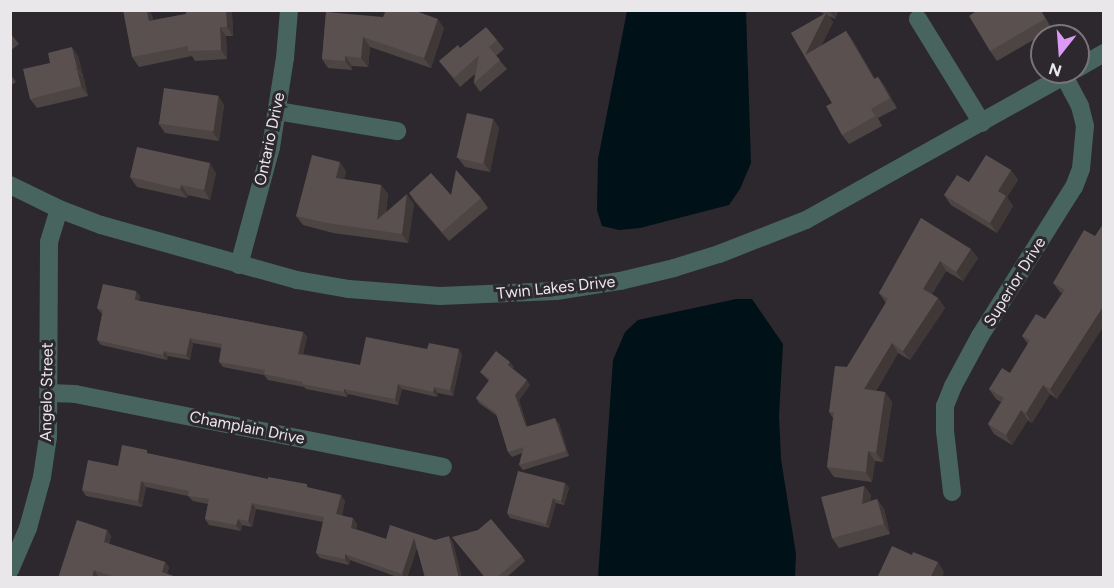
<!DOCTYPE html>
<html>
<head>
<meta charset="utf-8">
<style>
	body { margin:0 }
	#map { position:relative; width:1114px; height:588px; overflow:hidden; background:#2c282e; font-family:Figtree,sans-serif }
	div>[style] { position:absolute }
	.water>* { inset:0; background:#001217 }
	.minor>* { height:18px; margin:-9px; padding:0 9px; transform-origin:9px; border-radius:9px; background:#47645e }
	.wall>* { inset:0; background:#4d4544 }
	.shaded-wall>* { inset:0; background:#3f3837 }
	.building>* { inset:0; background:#5a504f; transform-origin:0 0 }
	span { translate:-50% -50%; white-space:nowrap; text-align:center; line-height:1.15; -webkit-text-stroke:6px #2c282e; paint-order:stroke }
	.street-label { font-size:16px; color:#eae7eb }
	.frame { position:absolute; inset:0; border:12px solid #eae7eb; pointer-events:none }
	.north { position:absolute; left:1030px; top:24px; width:60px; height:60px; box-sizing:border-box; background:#2c282e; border:2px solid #78747a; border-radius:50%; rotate:197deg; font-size:16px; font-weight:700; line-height:24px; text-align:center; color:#eae7eb }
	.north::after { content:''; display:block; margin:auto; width:21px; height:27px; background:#da9af6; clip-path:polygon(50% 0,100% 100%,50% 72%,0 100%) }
</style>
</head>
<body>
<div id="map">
	<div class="water">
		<i style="clip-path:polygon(627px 11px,746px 11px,751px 163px,740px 189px,729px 205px,640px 228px,619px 230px,602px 226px,597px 210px,598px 159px)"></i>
		<i style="clip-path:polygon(736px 299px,752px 299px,783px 344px,779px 416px,781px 459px,796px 554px,795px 577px,598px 577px,613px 360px,625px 332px,638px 320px)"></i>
	</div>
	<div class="minor">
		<i style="left:918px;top:19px;width:122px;rotate:58.4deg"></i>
		<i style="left:1078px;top:68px;width:30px;rotate:-30deg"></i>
		<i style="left:277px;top:111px;width:122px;rotate:9.5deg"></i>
		<i style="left:10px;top:185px;width:55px;rotate:26.1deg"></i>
		<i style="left:59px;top:209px;width:45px;rotate:20.9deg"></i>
		<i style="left:101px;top:225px;width:204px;rotate:15.7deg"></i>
		<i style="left:297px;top:280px;width:53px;rotate:9.8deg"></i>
		<i style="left:349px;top:289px;width:91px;rotate:4.4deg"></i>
		<i style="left:440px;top:296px;width:116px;rotate:-2.5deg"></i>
		<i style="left:556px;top:291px;width:65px;rotate:-8.9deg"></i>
		<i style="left:620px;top:281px;width:56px;rotate:-13.5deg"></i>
		<i style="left:674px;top:268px;width:47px;rotate:-17.3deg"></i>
		<i style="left:719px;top:254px;width:93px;rotate:-21.3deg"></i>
		<i style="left:806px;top:220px;width:304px;rotate:-29.2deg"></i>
		<i style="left:239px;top:265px;width:122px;rotate:-74.8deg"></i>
		<i style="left:271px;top:147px;width:90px;rotate:-81.1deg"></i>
		<i style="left:285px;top:58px;width:48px;rotate:-85.2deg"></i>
		<i style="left:50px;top:393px;width:25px;rotate:2deg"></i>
		<i style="left:75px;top:394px;width:375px;rotate:11.2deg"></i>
		<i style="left:952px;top:492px;width:61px;rotate:-96.5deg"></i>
		<i style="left:945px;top:431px;width:25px;rotate:-90deg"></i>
		<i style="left:945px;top:406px;width:22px;rotate:-68deg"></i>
		<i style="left:953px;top:386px;width:57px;rotate:-61.6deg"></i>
		<i style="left:980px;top:336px;width:176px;rotate:-57.8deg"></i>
		<i style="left:1074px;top:187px;width:19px;rotate:-69deg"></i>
		<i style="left:1081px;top:169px;width:43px;rotate:-84.7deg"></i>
		<i style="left:1085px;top:126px;width:21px;rotate:-104deg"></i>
		<i style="left:1080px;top:106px;width:34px;rotate:-118deg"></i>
		<i style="left:10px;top:570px;width:46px;rotate:-66.8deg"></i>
		<i style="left:28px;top:528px;width:53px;rotate:-74.6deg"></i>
		<i style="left:42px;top:477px;width:40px;rotate:-81.5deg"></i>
		<i style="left:48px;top:437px;width:195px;rotate:-89.7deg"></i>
		<i style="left:49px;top:242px;width:34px;rotate:-73deg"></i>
	</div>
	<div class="wall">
		<i style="clip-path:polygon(186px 10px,231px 10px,232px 12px,233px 36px,226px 36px,227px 59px,195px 61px,192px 56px,139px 67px,132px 57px,152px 15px,153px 20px,186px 14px)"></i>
		<i style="clip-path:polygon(817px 10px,839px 10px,835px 19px,829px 16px,833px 22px,821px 46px,846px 31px,853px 41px,875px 79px,878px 77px,897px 108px,878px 118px,882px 126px,849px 144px,842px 135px,832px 103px,791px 33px,824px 14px)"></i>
		<i style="clip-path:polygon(978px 10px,1041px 10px,1052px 29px,997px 61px,990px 51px)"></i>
		<i style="clip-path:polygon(326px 12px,444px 28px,431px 68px,370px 47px,368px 67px,352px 66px,352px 70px,328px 68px,322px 59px)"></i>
		<i style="clip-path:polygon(10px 33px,19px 44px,10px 51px)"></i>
		<i style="clip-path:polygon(497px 40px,504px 49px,496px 56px,507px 69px,480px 92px,474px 83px,475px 74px,460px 87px,439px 61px,460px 48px)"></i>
		<i style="clip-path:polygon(78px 56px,88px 96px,37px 108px,30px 99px)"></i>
		<i style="clip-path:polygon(10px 74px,16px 82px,10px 86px)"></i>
		<i style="clip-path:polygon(218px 96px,224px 105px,219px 141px,165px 133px,158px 123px)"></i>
		<i style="clip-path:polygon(493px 119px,499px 128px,490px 172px,465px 167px,458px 158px)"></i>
		<i style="clip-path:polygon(1011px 170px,1018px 180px,1007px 197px,1013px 206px,997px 233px,951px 205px,944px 195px,969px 182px)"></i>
		<i style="clip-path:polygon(346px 171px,344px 179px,381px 185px,388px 194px,386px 213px,414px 204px,408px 243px,333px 233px,303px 225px,296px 216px)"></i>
		<i style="clip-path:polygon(216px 173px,210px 200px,188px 195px,187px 198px,137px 187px,130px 177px)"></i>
		<i style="clip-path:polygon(409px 193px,481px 198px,488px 208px,449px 241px,415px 202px)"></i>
		<i style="clip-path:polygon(921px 218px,978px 258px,963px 281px,946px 271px,932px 294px,938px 298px,945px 308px,910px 360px,898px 353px,876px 391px,885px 392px,892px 402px,883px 462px,875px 461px,872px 482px,834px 477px,827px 467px,833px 418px,829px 412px,847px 367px,886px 303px,879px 293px)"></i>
		<i style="clip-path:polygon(1104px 223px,1104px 325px,1057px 399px,1050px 394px,1032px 423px,1028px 420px,1012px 445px,994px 434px,988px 424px,1001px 402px,996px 399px,989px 389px,1010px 373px,1028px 344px,1022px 336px,1045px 319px,1062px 293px,1060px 292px,1053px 283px,1095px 236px)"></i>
		<i style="clip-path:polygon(136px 291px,140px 296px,139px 301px,303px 332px,307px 337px,303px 354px,360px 365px,427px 349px,462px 355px,453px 396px,438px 393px,437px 397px,402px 389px,398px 405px,348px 394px,347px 397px,306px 389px,304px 387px,268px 380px,264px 375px,223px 367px,219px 362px,221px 348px,193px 343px,190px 360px,168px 356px,167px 360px,101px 345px,97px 340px,102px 314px,97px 308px)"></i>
		<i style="clip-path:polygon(514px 367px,512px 369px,530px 385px,519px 400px,527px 426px,559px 423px,569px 456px,523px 470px,519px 465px,522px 453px,512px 457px,508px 452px,497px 416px,479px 403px,476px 398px,489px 381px,480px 372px)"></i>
		<i style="clip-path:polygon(150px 454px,341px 495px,345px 501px,342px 515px,357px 524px,356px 529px,386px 539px,435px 540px,453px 542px,417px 548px,407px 578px,400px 578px,350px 560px,349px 565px,320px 558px,316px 553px,323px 522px,256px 509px,252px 527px,242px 525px,241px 531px,209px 525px,205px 519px,208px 504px,193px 501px,188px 496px,146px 487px,142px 507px,86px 496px,82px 490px)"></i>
		<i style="clip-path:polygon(565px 483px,569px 488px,564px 505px,556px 503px,549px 528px,510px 518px,507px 513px)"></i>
		<i style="clip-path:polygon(864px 486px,871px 495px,870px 501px,877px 499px,884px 509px,890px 534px,839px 548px,832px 538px)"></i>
		<i style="clip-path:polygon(107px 530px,111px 536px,109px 544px,165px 562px,169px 567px,167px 574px,179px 578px,104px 578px,98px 576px,98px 578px,58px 578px)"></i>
		<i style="clip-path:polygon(452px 537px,522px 556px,525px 561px,506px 578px,485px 578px)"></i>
	</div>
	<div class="shaded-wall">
		<i style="clip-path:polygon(147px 10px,149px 10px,152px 15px,155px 31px,149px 21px)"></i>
		<i style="clip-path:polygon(226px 10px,231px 10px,232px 12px,233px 36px,227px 27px)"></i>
		<i style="clip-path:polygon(829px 10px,839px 10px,835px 19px)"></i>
		<i style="clip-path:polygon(826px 13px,833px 22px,812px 64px,805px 55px)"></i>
		<i style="clip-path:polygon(438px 19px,444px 28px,431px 68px,424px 58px)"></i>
		<i style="clip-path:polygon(220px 27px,226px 36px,227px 59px,221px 50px)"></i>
		<i style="clip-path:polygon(846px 31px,853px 41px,881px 89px,874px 79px)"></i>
		<i style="clip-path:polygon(363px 37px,370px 47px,368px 67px,361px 58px)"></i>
		<i style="clip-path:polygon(72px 47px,78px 56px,83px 77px,77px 68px)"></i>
		<i style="clip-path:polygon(345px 56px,352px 66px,352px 70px,345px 61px)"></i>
		<i style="clip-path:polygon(77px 70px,84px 79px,88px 96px,81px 86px)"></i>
		<i style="clip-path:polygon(878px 77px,885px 86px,897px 108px,890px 98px)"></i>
		<i style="clip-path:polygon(218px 96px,224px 105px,219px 141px,212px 131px)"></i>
		<i style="clip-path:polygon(493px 119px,499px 128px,490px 172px,484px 163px)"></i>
		<i style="clip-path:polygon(340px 162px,346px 171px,342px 188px,336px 178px)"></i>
		<i style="clip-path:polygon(210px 163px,216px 173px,210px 200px,204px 190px)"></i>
		<i style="clip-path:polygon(1011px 170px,1018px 180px,1007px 197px,1013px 206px,997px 233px,990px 223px,998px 191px)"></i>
		<i style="clip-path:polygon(181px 185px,188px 195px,187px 198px,180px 189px)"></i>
		<i style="clip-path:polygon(381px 185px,388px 194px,383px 230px,377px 220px)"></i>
		<i style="clip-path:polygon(407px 194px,414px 204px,408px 243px,402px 234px)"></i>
		<i style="clip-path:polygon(971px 249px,978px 258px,963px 281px,956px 272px)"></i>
		<i style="clip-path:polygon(940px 261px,946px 271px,929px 298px,923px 289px)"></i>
		<i style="clip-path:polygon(136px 291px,140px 296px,138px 305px,135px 300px)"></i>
		<i style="clip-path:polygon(938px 298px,945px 308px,910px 360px,903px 351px)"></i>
		<i style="clip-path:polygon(1104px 305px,1104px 325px,1057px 399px,1050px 389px)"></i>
		<i style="clip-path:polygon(303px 332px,307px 337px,302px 359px,298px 354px)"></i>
		<i style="clip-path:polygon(190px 338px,193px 343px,190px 360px,186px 355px)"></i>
		<i style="clip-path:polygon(892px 343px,898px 353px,871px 399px,864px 389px)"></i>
		<i style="clip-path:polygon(459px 349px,462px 355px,453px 396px,450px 390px)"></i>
		<i style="clip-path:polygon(164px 351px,168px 356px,167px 360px,163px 355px)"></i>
		<i style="clip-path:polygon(510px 362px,514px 367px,511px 370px,508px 365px)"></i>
		<i style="clip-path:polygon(527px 380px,530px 385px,519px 400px,529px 432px,526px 427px,515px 395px)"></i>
		<i style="clip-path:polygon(398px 384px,402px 389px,398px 405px,395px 399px)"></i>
		<i style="clip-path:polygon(1043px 385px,1050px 394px,1032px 423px,1026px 413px)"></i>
		<i style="clip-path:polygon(434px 387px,438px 393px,437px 397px,433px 392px)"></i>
		<i style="clip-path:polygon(344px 389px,348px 394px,347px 397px,344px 392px)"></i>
		<i style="clip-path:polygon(885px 392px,892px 402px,883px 462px,876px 453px)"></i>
		<i style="clip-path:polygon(1021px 410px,1028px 420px,1012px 445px,1006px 435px)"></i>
		<i style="clip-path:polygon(555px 418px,559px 423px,569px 456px,566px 451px)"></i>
		<i style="clip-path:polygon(868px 451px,875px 461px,872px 482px,866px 472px)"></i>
		<i style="clip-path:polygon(141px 481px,146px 487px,142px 507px,138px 501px)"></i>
		<i style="clip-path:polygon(565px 483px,569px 488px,564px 505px,561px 501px)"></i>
		<i style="clip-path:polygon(864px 486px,871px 495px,868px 513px,862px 504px)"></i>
		<i style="clip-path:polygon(341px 495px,345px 501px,341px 520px,336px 514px)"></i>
		<i style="clip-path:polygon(553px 498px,556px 503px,549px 528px,546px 524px)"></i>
		<i style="clip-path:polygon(877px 499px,884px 509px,890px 534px,884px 524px)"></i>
		<i style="clip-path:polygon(252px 503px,256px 509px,252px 527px,248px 521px)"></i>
		<i style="clip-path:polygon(353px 518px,357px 524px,355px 534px,351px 528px)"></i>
		<i style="clip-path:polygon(238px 519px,242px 525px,241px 531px,236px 525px)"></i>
		<i style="clip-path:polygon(107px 530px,111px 536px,107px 548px,104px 542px)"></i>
		<i style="clip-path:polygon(449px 536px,453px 542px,462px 578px,459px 578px)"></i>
		<i style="clip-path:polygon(414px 538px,418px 544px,407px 578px,405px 578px,402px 574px)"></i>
		<i style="clip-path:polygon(345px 554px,350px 560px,349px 565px,345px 559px)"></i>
		<i style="clip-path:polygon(165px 562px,169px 567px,166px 578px,162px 572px)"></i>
		<i style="clip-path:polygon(938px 562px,944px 572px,942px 578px,931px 578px)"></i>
		<i style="clip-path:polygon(94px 570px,98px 576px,98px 578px,92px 578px)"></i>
	</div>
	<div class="building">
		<i style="clip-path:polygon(123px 10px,147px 10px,149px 21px,186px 14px,186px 10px,226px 10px,227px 27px,220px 27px,221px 50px,188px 51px,188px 46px,132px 57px)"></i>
		<i style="clip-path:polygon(386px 10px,413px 10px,438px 19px,424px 58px,363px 37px,361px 58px,345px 56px,345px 61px,322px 59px,326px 12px,383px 17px)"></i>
		<i style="clip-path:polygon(978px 10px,1040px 10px,1045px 19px,990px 51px,969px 16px)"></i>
		<i style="clip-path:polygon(826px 13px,805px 55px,846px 31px,874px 79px,878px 77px,890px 98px,871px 109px,875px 116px,842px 135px,826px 106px,832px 103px,791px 33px)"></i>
		<i style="clip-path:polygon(486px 27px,497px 40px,489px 47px,500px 60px,474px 83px,479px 55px,454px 78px,439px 61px,458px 45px,460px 48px)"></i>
		<i style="clip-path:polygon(72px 47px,77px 68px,74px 68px,77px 70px,81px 86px,30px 99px,23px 69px,50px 63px,48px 53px)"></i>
		<i style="left:164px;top:88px;width:55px;height:36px;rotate:8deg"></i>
		<i style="left:467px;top:113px;width:27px;height:46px;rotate:13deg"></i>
		<i style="clip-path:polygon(137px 147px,210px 163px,204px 190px,181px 185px,180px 189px,130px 177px)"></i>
		<i style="clip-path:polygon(312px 155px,340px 162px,336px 178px,381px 185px,377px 220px,407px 194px,402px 234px,327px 223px,296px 216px)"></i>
		<i style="clip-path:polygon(986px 155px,1011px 170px,998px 191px,1006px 196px,990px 223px,944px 195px,957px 175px,969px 182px)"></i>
		<i style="clip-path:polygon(456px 170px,481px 198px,442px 232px,409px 193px,431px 173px,451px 195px)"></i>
		<i style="clip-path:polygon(921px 218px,971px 249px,956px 272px,940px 261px,923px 289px,938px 298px,903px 351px,892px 343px,864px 389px,885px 392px,876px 453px,868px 451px,866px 472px,827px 467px,834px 412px,829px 412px,835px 366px,847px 367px,888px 299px,879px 293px)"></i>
		<i style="clip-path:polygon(1104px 223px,1104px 305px,1050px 389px,1043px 385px,1026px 413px,1021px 410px,1006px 435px,988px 424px,1004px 398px,989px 389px,1002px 368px,1010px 373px,1030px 340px,1022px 336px,1036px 314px,1045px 319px,1065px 290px,1053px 283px,1084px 230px,1095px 236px)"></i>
		<i style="clip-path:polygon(103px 284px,136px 291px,135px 300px,303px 332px,298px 354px,360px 365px,366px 337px,427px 349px,429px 343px,459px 349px,450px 390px,434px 387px,433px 392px,398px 384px,395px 399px,344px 389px,344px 392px,302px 384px,303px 382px,264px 374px,265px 370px,219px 362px,222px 344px,190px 338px,186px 355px,164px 351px,163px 355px,97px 340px,103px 310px,97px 308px)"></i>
		<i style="clip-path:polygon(496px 351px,510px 362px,508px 365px,527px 380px,515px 395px,526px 427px,555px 418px,566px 451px,519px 465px,524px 447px,508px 452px,496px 413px,476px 398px,490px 379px,480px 372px)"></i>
		<i style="clip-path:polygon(122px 445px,147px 450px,147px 453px,268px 479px,268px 477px,307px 484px,307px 487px,341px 495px,336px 514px,353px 518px,351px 528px,386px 539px,390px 525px,435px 540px,449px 536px,459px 578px,425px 578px,414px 538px,402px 574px,345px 554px,345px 559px,316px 553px,324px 517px,252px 503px,248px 521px,238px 519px,236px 525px,205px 519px,209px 499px,188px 496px,189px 491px,141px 481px,138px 501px,82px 490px,88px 460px,118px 466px)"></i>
		<i style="clip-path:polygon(518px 471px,565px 483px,561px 501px,553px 498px,546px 524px,507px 513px)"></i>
		<i style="clip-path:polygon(864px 486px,862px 504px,877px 499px,884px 524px,832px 538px,821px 497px)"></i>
		<i style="clip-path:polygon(491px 519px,522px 556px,496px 578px,486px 578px,452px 537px,478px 530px)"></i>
		<i style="clip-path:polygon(77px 520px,107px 530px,104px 542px,165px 562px,162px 572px,179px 578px,118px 578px,94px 570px,92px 578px,58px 578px)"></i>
		<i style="clip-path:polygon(892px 546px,912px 555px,913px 552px,938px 562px,931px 577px,932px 578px,877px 578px)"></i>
	</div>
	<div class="street-label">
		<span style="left:270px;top:139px;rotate:-78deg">Ontario Drive</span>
		<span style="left:1015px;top:282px;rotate:-58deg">Superior Drive</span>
		<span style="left:556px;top:288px;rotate:-6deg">Twin Lakes Drive</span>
		<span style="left:47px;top:392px;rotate:-89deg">Angelo Street</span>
		<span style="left:247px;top:428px;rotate:11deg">Champlain Drive</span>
	</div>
	<div class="frame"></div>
	<div class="north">N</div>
</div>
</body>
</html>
